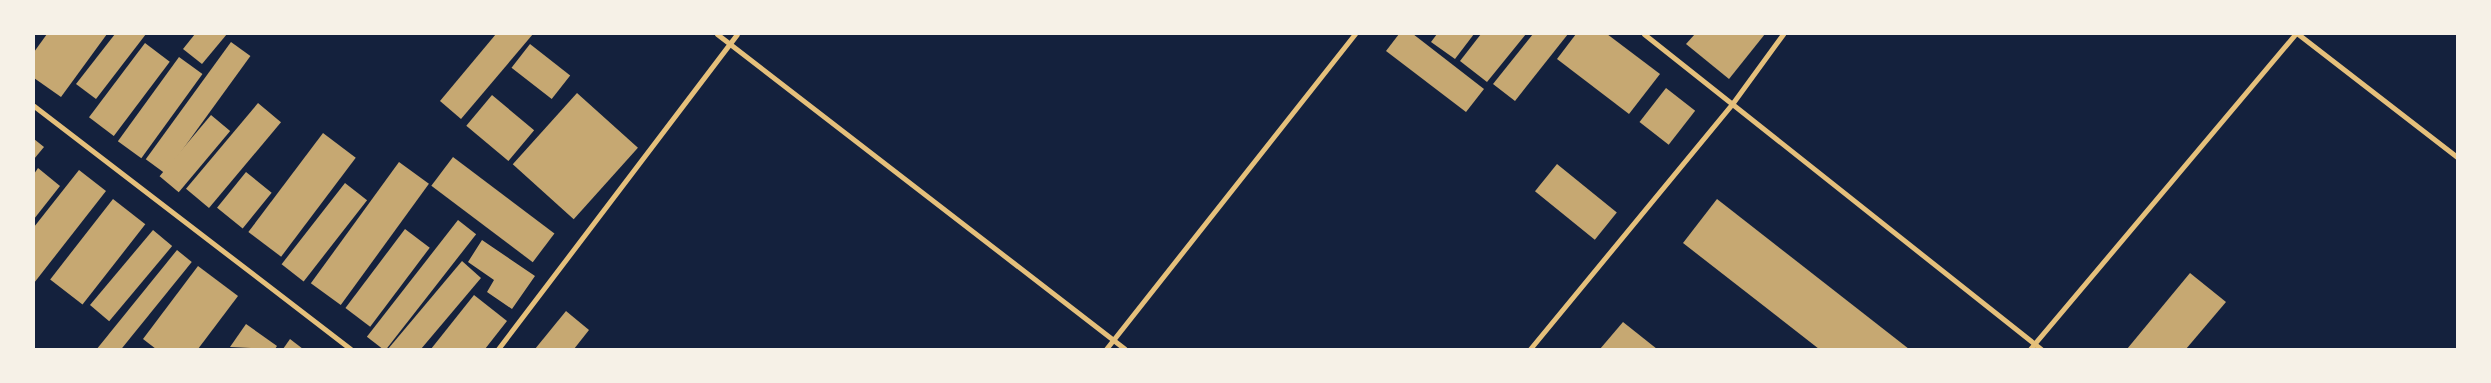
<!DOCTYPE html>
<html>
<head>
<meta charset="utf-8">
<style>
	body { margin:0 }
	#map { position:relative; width:2491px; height:383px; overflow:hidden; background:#14213d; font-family:"Playfair Display",serif }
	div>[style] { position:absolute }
	.building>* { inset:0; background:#c6a872; transform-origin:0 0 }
	.minor>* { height:5px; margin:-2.5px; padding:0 2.5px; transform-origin:2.5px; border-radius:2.5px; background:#e5c07b }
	span { translate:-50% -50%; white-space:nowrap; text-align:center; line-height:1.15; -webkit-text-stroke:4px #f6f1e7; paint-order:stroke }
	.frame { position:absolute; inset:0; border:35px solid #f6f1e7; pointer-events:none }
</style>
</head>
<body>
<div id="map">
	<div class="building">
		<i style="clip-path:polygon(47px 34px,107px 34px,61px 97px,34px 78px,34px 52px)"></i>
		<i style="clip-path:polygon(115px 34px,146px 34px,96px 99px,76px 84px)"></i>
		<i style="clip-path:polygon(195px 34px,227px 34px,202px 64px,183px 49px)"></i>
		<i style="clip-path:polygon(496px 34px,533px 34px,461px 119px,440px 101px)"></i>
		<i style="clip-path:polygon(1399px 34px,1413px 34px,1484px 89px,1466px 112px,1386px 51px)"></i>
		<i style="clip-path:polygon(1437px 34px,1474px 34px,1455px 59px,1431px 42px)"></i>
		<i style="clip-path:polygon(1481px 34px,1526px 34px,1487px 82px,1460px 61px)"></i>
		<i style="clip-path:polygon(1533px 34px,1568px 34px,1515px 101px,1493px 84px)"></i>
		<i style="clip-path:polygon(1576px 34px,1607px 34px,1660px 74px,1629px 114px,1557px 59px)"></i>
		<i style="clip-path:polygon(1695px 34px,1765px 34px,1729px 79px,1686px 44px)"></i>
		<i style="left:231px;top:42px;width:24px;height:145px;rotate:36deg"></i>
		<i style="left:145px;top:43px;width:31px;height:93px;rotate:37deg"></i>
		<i style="left:530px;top:44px;width:51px;height:30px;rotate:38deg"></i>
		<i style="left:179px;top:57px;width:29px;height:104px;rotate:36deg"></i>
		<i style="left:1666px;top:88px;width:37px;height:43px;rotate:38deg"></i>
		<i style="left:577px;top:93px;width:82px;height:96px;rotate:42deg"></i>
		<i style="left:492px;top:95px;width:55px;height:40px;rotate:40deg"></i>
		<i style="left:258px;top:103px;width:30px;height:112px;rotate:40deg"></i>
		<i style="left:211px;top:115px;width:25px;height:80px;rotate:40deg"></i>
		<i style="left:323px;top:133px;width:41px;height:124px;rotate:37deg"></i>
		<i style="clip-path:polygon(34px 139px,44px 147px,34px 159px)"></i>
		<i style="left:453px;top:157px;width:127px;height:36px;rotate:37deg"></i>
		<i style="left:399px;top:162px;width:37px;height:150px;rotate:36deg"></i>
		<i style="left:1557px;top:164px;width:77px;height:35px;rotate:39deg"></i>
		<i style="clip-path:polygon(38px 168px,60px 186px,34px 219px,34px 174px)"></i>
		<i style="clip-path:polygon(79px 170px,106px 191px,34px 283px,34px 227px)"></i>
		<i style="left:246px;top:172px;width:33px;height:46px;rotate:39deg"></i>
		<i style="left:345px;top:183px;width:28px;height:103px;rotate:38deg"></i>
		<i style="left:113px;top:199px;width:41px;height:102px;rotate:38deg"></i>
		<i style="clip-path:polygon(1717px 199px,1909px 349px,1819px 349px,1683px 243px)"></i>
		<i style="left:458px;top:220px;width:23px;height:148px;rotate:38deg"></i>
		<i style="left:405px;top:229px;width:31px;height:99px;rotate:37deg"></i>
		<i style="left:153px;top:230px;width:25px;height:98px;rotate:40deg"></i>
		<i style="clip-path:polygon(482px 240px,535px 276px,512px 309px,487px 292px,494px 280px,468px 262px)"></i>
		<i style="left:177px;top:250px;width:19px;height:129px;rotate:39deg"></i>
		<i style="clip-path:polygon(462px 261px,481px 278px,421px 349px,388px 349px)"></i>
		<i style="clip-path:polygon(198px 266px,238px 296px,198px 349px,156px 349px,143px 339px)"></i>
		<i style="clip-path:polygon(2190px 273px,2226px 302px,2186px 349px,2127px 349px)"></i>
		<i style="clip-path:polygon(474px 295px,507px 321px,485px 349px,431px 349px)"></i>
		<i style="clip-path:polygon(566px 311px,589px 330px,574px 349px,535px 349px)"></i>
		<i style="clip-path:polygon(1623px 322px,1657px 349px,1600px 349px)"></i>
		<i style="clip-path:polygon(246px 324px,277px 346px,275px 349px,230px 347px)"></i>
		<i style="clip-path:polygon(290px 339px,303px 349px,283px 349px)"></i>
	</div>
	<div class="minor">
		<i style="left:717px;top:34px;width:515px;rotate:37.67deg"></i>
		<i style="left:1644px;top:34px;width:507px;rotate:38.43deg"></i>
		<i style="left:2298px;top:34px;width:201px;rotate:37.7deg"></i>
		<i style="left:34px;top:106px;width:399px;rotate:37.5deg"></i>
		<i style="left:498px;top:349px;width:395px;rotate:-52.8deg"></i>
		<i style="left:1106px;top:349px;width:402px;rotate:-51.7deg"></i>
		<i style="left:1530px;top:349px;width:318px;rotate:-50.5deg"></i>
		<i style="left:1732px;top:104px;width:87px;rotate:-53.9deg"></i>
		<i style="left:2030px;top:349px;width:412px;rotate:-49.9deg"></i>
	</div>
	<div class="frame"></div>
</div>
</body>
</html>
